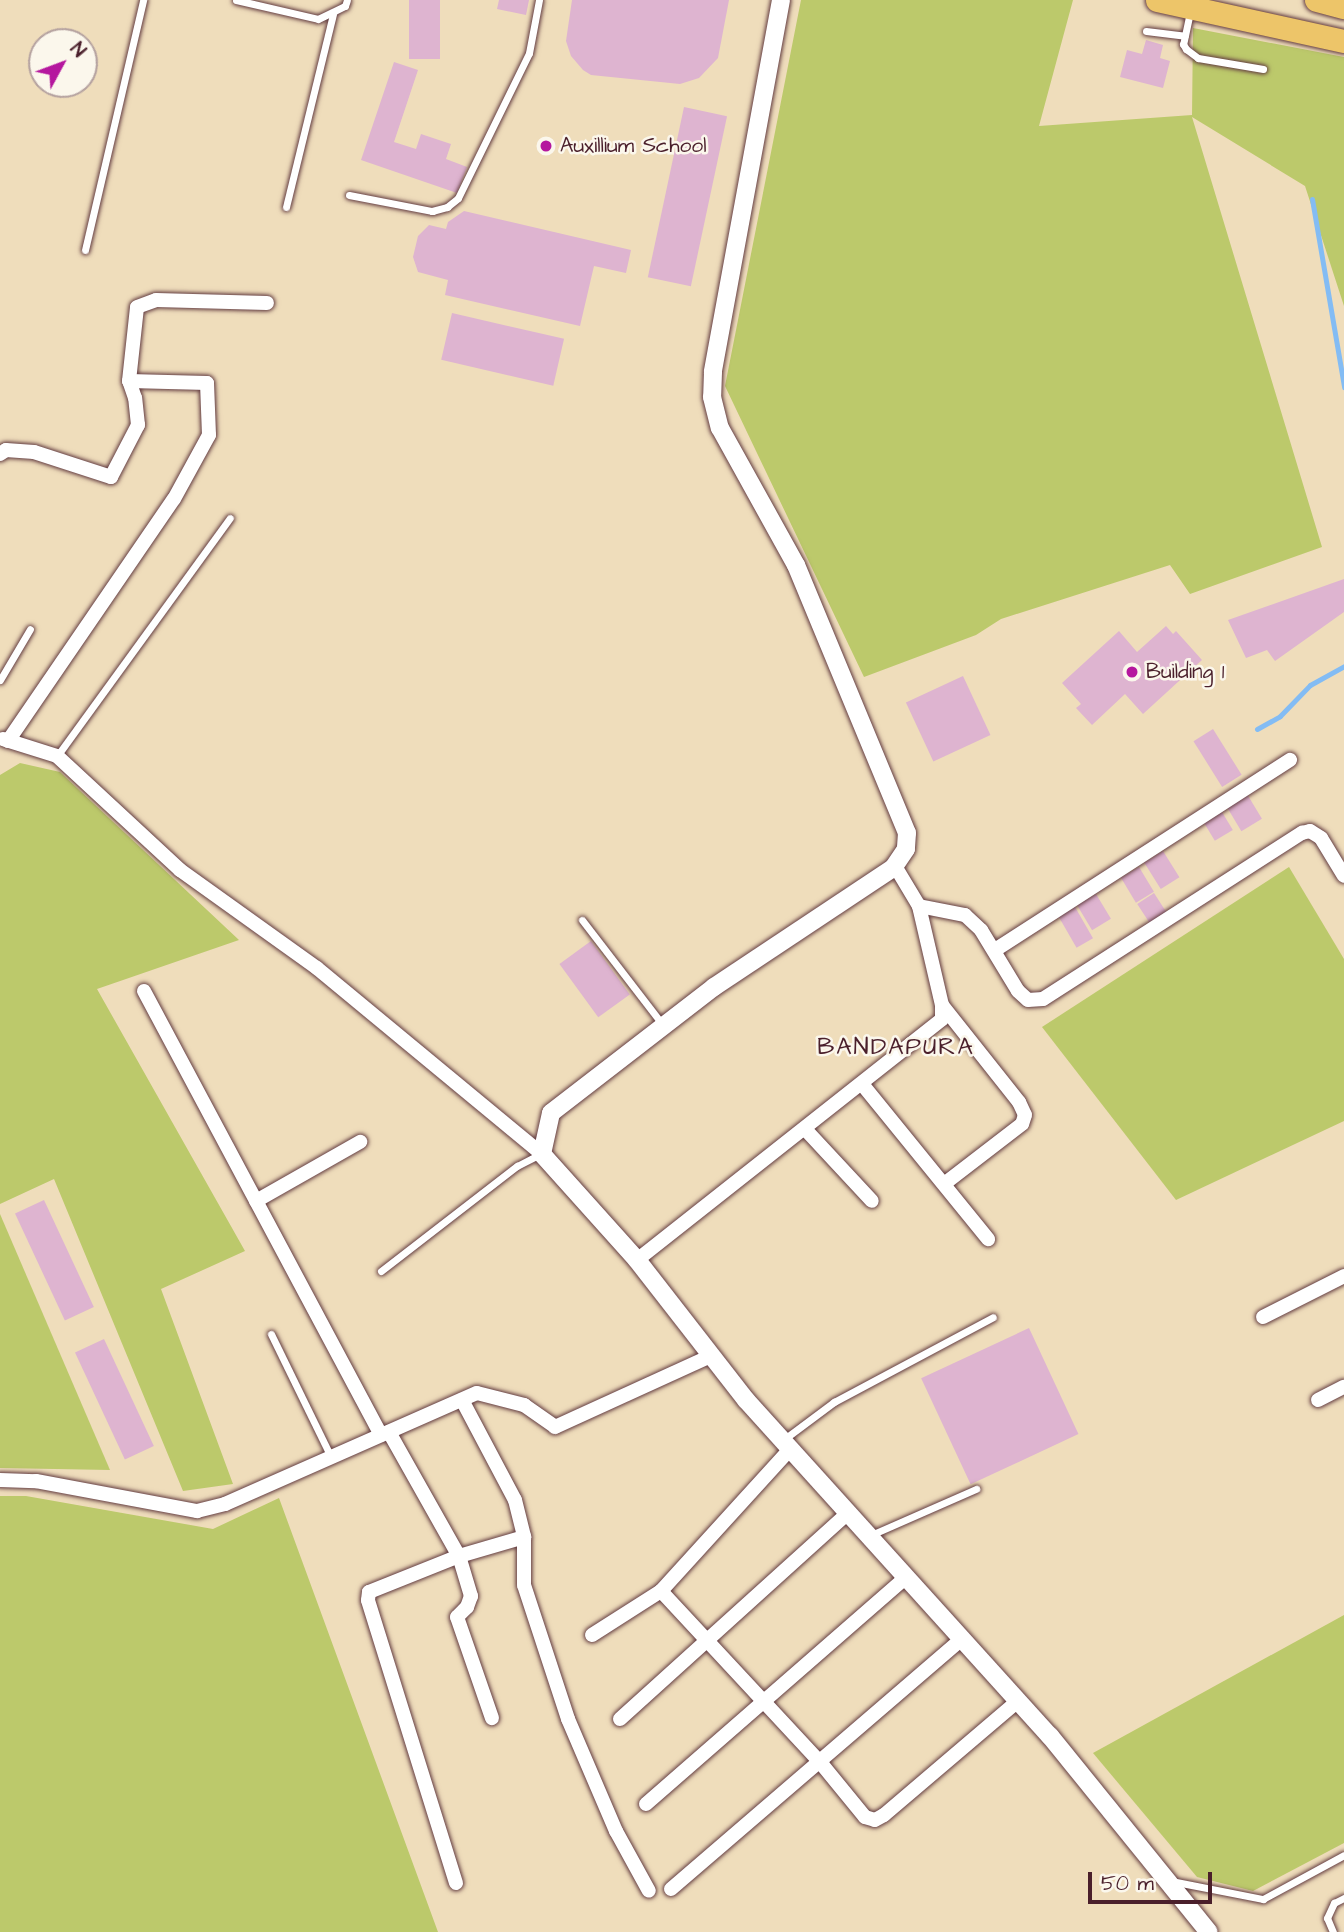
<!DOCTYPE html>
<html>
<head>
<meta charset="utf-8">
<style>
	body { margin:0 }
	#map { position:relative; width:1344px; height:1932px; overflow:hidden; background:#efddbb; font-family:"Architects Daughter",sans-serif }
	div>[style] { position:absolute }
	.green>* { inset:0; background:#bcc96b }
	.stream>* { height:5px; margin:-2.5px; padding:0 2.5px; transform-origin:2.5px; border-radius:2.5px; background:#83bcf4 }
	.building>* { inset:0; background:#deb4d0; transform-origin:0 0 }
	.roads { filter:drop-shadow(0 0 2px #633c41) drop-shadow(0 0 2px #633c41) }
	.service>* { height:7px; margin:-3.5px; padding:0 3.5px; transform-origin:3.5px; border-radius:3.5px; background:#fff }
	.minor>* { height:14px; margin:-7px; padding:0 7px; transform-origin:7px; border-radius:7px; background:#fff }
	.tertiary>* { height:18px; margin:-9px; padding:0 9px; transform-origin:9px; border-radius:9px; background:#fff }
	.primary>* { height:23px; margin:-11.5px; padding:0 11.5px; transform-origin:11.5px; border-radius:11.5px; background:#edc569 }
	.trunk>* { height:24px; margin:-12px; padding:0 12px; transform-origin:12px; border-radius:12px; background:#edc569 }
	.dots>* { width:19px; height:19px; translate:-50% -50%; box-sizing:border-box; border:4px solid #fbf7ec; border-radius:50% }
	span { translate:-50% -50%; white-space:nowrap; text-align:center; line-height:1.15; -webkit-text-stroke:5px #fbf7ec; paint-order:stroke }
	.poi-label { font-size:21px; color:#4a1f2b }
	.left { translate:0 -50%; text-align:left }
	.quarter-label { font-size:24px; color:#4a1f2b; letter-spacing:2px }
	.north { position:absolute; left:28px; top:28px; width:70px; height:70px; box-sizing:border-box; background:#fbf7ec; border:2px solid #b4a19f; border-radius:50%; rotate:49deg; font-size:19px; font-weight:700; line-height:28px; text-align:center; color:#4a1f2b }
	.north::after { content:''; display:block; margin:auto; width:24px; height:32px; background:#b5179e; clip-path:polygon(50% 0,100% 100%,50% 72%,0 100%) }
	.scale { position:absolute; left:1088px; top:1872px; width:124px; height:32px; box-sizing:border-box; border:4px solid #4a1f2b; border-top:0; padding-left:9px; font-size:21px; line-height:24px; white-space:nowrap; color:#4a1f2b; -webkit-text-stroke:5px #fbf7ec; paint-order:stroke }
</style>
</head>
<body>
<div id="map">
	<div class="green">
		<i style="clip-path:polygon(801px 0,1073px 0,1039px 126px,1192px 115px,1193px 28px,1344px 57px,1344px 306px,1305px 186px,1192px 117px,1322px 547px,1190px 594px,1170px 565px,1001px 619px,976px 635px,864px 677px,725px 386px)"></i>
		<i style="clip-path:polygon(20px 763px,60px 772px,239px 940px,97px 989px,245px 1251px,161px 1289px,233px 1484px,183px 1491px,54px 1179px,0 1204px,0 775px)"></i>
		<i style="clip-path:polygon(1289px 867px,1344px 959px,1344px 1121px,1176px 1200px,1042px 1027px)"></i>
		<i style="clip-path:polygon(0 1214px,110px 1470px,0 1468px)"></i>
		<i style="clip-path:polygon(0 1496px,26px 1496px,213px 1529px,279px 1498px,438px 1932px,0 1932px)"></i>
		<i style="clip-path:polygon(1344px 1615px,1344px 1843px,1253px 1891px,1197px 1877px,1093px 1753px)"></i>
	</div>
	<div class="stream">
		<i style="left:1312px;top:199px;width:191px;rotate:80.3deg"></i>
		<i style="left:1257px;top:729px;width:26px;rotate:-29deg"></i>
		<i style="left:1280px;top:716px;width:43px;rotate:-45.9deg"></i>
		<i style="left:1310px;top:685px;width:39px;rotate:-29deg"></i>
	</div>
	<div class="building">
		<i style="left:409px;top:0;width:31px;height:59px"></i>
		<i style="clip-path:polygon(499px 0,529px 0,526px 15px,497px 9px)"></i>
		<i style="clip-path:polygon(572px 0,729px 0,718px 58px,699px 78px,680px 84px,591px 75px,583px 70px,571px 56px,566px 41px)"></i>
		<i style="clip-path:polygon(1146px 40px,1163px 45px,1160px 58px,1170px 61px,1163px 88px,1120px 77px,1127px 50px,1142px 54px)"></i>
		<i style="clip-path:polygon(394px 62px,418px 70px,394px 142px,416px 149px,421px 134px,451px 144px,446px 159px,467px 167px,457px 193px,361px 160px)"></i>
		<i style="left:684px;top:107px;width:44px;height:174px;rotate:12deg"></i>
		<i style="clip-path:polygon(464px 211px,631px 250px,626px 273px,594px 266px,580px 326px,445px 295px,448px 280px,418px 272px,413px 257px,418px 236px,429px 225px,446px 229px,448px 222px)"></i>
		<i style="left:452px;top:313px;width:115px;height:48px;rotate:13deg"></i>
		<i style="clip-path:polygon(1344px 579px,1344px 612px,1275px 661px,1267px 650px,1246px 658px,1228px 620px)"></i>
		<i style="clip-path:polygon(1166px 626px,1173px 634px,1176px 631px,1202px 660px,1143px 714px,1125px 694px,1092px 725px,1076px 708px,1081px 704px,1062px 683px,1119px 631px,1137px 652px)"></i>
		<i style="left:963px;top:676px;width:65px;height:63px;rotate:65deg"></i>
		<i style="left:1213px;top:729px;width:54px;height:23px;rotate:58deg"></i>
		<i style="left:1247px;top:794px;width:29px;height:24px;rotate:59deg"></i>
		<i style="left:1222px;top:812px;width:21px;height:21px;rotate:59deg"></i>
		<i style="left:1163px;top:851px;width:31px;height:22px;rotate:58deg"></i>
		<i style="left:1139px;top:867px;width:29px;height:21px;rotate:59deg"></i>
		<i style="left:1154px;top:893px;width:27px;height:20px;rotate:57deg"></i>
		<i style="left:1096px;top:894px;width:29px;height:22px;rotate:59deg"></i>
		<i style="left:1075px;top:907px;width:36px;height:19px;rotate:60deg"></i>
		<i style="left:591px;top:941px;width:66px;height:39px;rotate:54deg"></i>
		<i style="left:44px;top:1200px;width:118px;height:32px;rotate:65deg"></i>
		<i style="left:1029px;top:1328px;width:117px;height:119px;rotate:65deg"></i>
		<i style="left:104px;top:1339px;width:118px;height:32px;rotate:65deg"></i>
	</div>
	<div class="roads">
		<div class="service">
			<i style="left:236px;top:0;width:84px;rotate:13deg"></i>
			<i style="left:318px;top:19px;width:30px;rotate:-26deg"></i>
			<i style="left:345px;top:6px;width:6px;rotate:-72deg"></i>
			<i style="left:1190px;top:12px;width:33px;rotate:102deg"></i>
			<i style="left:1183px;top:44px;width:6px;rotate:59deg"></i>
			<i style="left:1186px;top:49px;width:15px;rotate:37deg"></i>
			<i style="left:1198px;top:58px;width:66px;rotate:9.6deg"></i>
			<i style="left:1146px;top:31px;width:39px;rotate:7deg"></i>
			<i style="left:349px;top:195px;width:85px;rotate:10.9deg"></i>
			<i style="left:432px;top:211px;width:16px;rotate:-15deg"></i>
			<i style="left:447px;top:207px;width:14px;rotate:-39deg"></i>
			<i style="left:458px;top:198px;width:161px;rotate:-63.9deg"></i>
			<i style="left:529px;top:53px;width:54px;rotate:-79.3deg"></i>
			<i style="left:286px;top:207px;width:199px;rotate:-76.3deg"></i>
			<i style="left:85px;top:250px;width:257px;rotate:-76.9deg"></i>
			<i style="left:0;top:680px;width:59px;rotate:-59.5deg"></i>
			<i style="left:57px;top:756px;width:294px;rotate:-54deg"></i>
			<i style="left:582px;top:920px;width:133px;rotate:52.4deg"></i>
			<i style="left:381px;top:1271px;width:172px;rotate:-37.7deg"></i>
			<i style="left:517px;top:1166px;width:27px;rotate:-27deg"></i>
			<i style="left:271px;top:1334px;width:137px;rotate:64deg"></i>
			<i style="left:783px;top:1440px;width:64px;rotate:-36.7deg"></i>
			<i style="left:834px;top:1402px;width:180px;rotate:-28.1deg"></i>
			<i style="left:871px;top:1535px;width:115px;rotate:-23.7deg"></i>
			<i style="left:1171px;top:1881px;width:94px;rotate:11.1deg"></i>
			<i style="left:1263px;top:1899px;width:92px;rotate:-28.5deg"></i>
			<i style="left:1333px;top:1932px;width:15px;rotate:-113deg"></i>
			<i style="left:1327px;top:1918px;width:17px;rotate:-65deg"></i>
			<i style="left:1334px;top:1903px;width:11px;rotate:-27deg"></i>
		</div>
		<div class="minor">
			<i style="left:0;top:454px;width:7px;rotate:-34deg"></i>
			<i style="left:6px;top:450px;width:28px;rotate:4deg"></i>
			<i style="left:34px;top:452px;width:81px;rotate:18deg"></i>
			<i style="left:111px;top:477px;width:59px;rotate:-62.6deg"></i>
			<i style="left:138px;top:425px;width:27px;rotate:-96deg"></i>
			<i style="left:135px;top:398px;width:18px;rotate:-109deg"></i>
			<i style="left:3px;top:739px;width:57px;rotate:17.5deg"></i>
			<i style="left:57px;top:756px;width:168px;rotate:42.8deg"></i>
			<i style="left:180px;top:870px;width:168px;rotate:35.6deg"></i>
			<i style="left:317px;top:968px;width:292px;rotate:39.6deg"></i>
			<i style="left:8px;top:741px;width:293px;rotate:-55.6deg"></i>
			<i style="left:174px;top:499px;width:73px;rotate:-61.3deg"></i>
			<i style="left:209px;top:435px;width:52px;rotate:-92.2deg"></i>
			<i style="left:207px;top:383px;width:78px;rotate:-178.5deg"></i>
			<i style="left:129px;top:381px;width:74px;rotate:-83.8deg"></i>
			<i style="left:137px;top:307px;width:20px;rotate:-20deg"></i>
			<i style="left:156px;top:300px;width:111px;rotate:1.5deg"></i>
			<i style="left:895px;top:866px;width:47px;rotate:59deg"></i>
			<i style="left:919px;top:906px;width:47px;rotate:11.1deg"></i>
			<i style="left:965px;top:915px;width:22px;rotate:43deg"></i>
			<i style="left:981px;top:930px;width:71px;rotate:58.8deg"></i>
			<i style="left:1018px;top:991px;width:13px;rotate:42deg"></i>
			<i style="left:1028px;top:1000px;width:15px;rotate:-4deg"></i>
			<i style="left:1043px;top:999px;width:308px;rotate:-32.7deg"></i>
			<i style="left:1302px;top:833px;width:8px;rotate:-14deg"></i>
			<i style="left:1310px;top:831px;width:13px;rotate:32deg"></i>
			<i style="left:1321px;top:838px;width:44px;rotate:58.8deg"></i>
			<i style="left:995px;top:950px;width:351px;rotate:-32.8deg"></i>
			<i style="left:144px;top:991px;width:503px;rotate:61.91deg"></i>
			<i style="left:942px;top:1005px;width:124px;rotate:51.6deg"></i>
			<i style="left:1019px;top:1102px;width:14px;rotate:65deg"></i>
			<i style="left:1025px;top:1115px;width:9px;rotate:108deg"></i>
			<i style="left:1022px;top:1124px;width:98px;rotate:142.4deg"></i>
			<i style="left:862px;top:1084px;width:200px;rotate:50.9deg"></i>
			<i style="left:805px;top:1129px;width:98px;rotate:47.1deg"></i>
			<i style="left:256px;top:1201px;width:120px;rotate:-29.6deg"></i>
			<i style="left:637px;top:1260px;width:389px;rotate:-38.3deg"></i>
			<i style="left:942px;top:1019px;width:14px;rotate:-90deg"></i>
			<i style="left:942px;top:1005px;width:102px;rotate:-103.1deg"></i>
			<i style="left:1263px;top:1317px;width:91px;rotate:-26.8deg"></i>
			<i style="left:462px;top:1400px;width:113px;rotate:62.1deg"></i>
			<i style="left:515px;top:1500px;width:38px;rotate:76deg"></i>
			<i style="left:524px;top:1537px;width:48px;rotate:90deg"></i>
			<i style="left:524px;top:1585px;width:141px;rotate:71.8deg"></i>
			<i style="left:568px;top:1719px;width:122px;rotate:66.8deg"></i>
			<i style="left:616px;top:1831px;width:68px;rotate:61.2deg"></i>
			<i style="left:1318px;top:1400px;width:29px;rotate:-27deg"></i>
			<i style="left:389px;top:1432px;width:142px;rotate:60.6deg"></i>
			<i style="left:459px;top:1556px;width:42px;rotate:73.3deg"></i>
			<i style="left:471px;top:1596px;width:12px;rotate:110deg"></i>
			<i style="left:467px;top:1607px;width:14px;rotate:135deg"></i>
			<i style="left:457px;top:1617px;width:107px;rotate:70.9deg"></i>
			<i style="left:0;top:1480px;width:36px;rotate:2deg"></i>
			<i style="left:36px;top:1481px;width:164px;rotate:10.6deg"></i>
			<i style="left:197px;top:1511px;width:29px;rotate:-14deg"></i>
			<i style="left:225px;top:1504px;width:275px;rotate:-23.8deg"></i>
			<i style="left:477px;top:1393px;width:49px;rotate:14.3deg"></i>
			<i style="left:524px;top:1405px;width:38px;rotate:35deg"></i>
			<i style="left:555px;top:1427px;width:171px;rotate:-24.5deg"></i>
			<i style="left:661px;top:1591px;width:233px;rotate:47.1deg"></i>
			<i style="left:820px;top:1762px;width:71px;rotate:50.7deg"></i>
			<i style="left:865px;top:1817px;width:10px;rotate:17deg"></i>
			<i style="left:875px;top:1820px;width:10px;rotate:-29deg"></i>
			<i style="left:884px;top:1815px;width:176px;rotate:-40.4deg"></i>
			<i style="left:592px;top:1635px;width:82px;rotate:-32.5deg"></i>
			<i style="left:661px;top:1591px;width:192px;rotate:-47.7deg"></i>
			<i style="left:620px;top:1719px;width:307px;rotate:-42.1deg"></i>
			<i style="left:646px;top:1804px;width:345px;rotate:-41.1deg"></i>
			<i style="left:456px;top:1883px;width:296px;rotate:-107.3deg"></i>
			<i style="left:368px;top:1600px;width:8px;rotate:-83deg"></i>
			<i style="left:369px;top:1592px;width:97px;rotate:-21.8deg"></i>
			<i style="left:459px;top:1556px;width:68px;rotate:-16.3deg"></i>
			<i style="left:671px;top:1889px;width:384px;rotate:-40.7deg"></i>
		</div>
		<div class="tertiary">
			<i style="left:781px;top:0;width:378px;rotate:100.4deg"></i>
			<i style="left:713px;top:372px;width:25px;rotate:92deg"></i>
			<i style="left:712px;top:397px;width:32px;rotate:76deg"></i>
			<i style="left:720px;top:428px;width:157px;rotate:61deg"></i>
			<i style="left:796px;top:565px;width:290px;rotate:67.5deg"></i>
			<i style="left:907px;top:833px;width:16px;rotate:94deg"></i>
			<i style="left:906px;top:849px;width:23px;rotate:124deg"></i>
			<i style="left:893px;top:868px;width:215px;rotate:146.4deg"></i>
			<i style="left:714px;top:987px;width:206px;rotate:142.3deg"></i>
			<i style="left:551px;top:1113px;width:42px;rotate:102.4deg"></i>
			<i style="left:542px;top:1154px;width:142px;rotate:48.1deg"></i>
			<i style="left:637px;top:1260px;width:177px;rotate:52.1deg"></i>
			<i style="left:746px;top:1400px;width:453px;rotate:47.9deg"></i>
			<i style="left:1050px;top:1736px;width:252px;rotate:51deg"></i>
		</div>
		<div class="primary">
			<i style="left:1157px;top:0;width:191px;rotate:12.4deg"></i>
		</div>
		<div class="trunk">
			<i style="left:1317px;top:0;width:28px;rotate:15deg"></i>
		</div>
	</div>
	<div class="dots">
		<i style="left:546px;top:146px;background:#b5179e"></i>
		<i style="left:1132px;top:672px;background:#b5179e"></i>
	</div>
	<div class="poi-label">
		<span class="left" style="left:560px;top:146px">Auxillium School</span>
		<span class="left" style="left:1146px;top:672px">Building 1</span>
	</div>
	<div class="quarter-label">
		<span style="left:896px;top:1048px">BANDAPURA</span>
	</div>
	<div class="north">N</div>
	<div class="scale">50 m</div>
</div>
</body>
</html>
